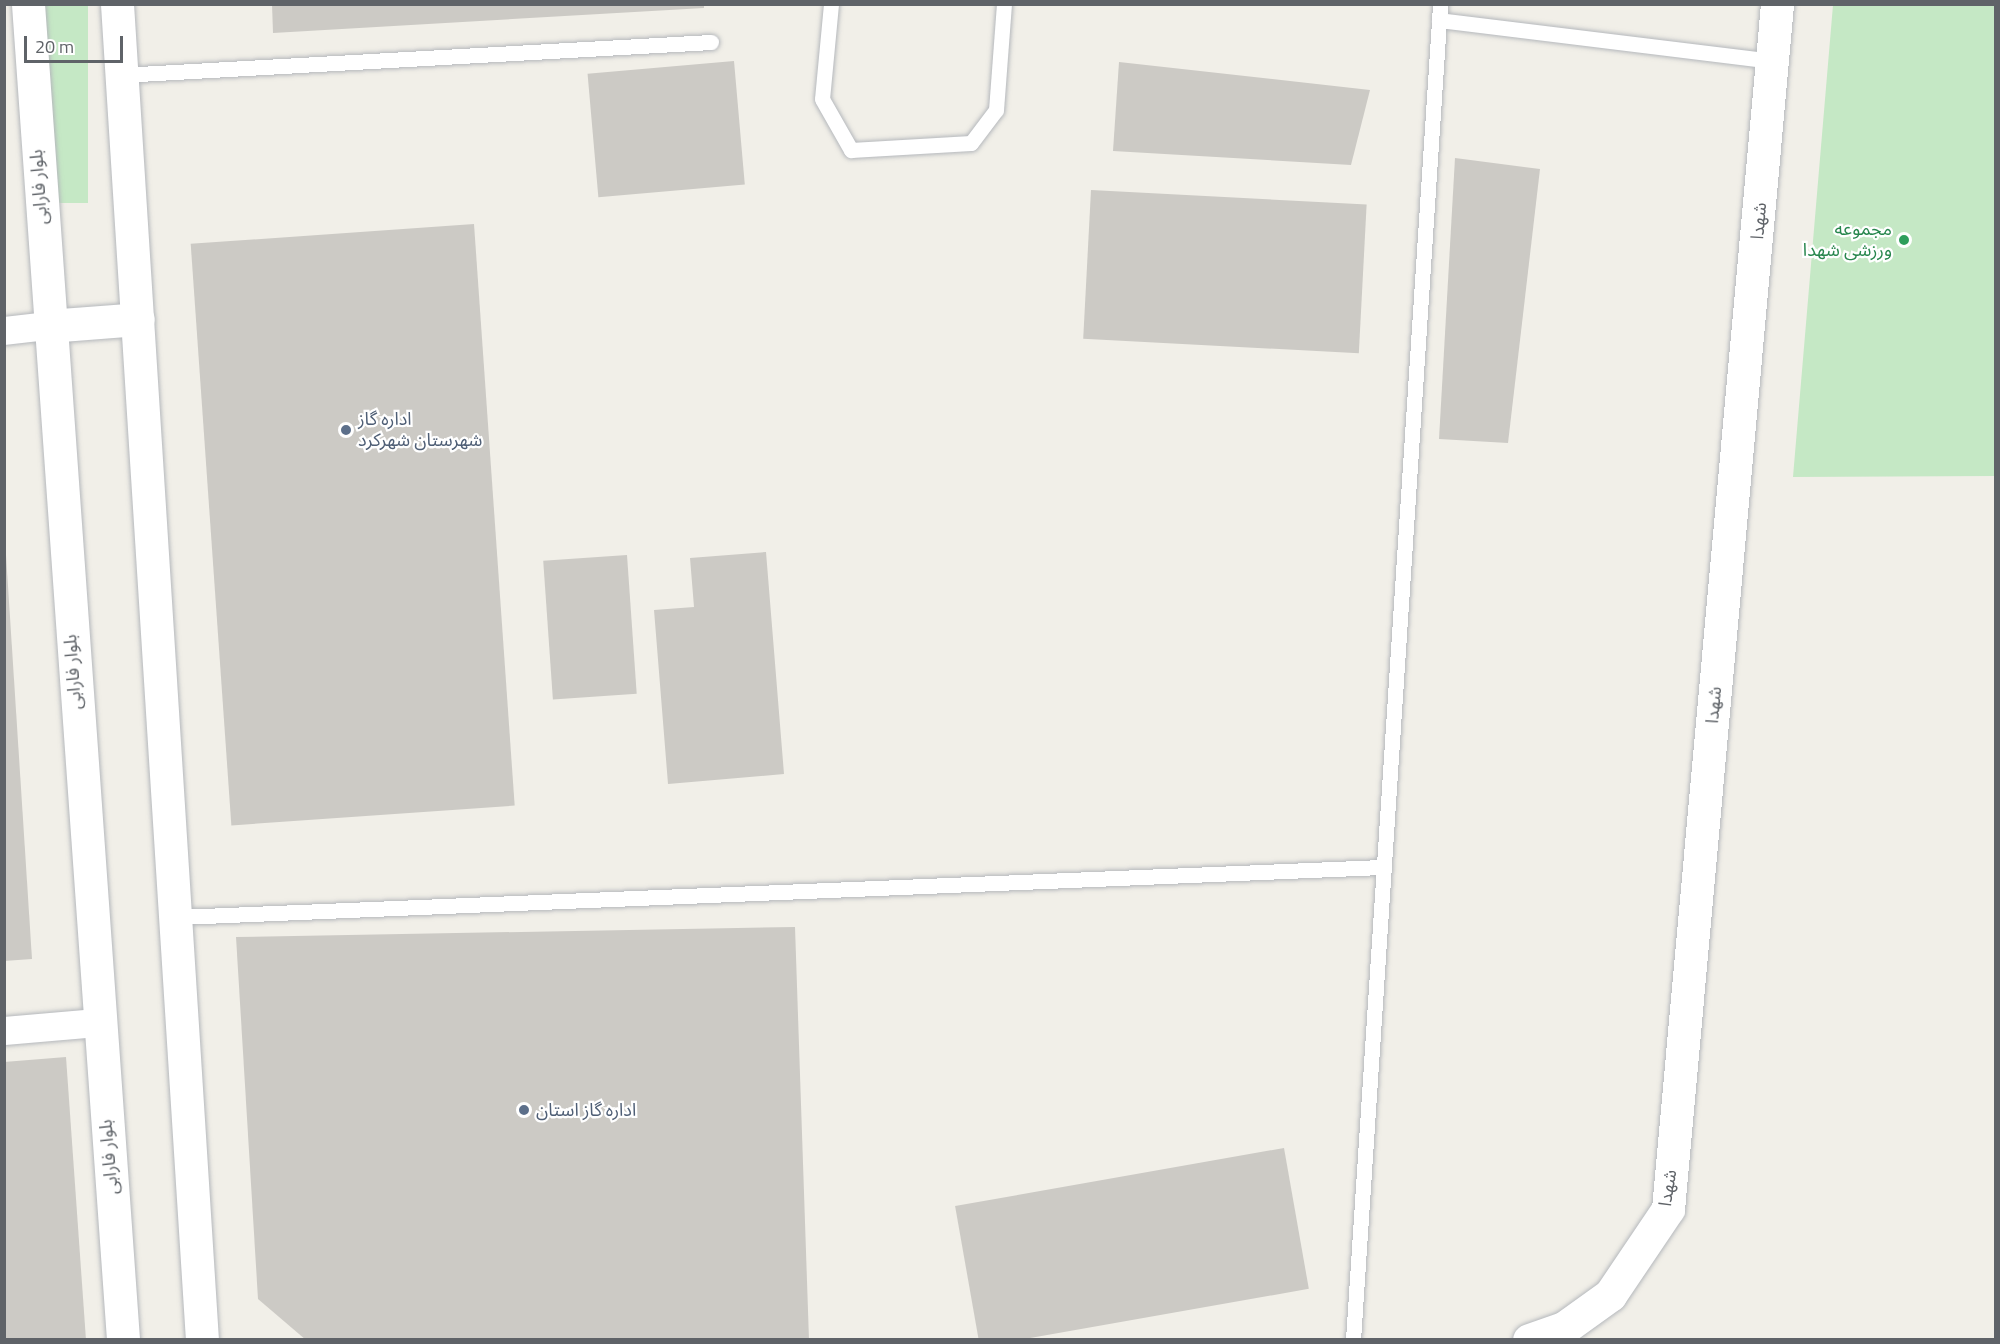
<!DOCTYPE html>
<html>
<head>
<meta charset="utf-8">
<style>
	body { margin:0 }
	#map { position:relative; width:2000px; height:1344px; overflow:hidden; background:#f1efe8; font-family:"Titillium Web","Noto Sans Arabic",sans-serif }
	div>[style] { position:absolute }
	.green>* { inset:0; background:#c5e8c5; transform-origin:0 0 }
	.building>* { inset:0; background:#cccac5; transform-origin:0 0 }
	.roads { filter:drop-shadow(0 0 2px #b5b8bc) drop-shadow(0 0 2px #b5b8bc) }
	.service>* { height:15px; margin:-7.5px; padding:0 7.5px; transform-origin:7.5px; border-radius:7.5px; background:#fff }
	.minor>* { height:28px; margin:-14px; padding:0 14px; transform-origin:14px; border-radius:14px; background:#fff }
	.secondary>* { height:33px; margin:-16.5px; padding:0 16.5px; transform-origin:16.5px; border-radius:16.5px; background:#fff }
	.dots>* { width:16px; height:16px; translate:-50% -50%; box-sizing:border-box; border:3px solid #fff; border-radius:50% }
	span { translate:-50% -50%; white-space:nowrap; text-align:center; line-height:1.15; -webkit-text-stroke:4.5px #fff; paint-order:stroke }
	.street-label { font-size:18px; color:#5f6368 }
	.leisure-label { font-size:18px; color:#27864d }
	.right { translate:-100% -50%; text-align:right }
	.service-label { font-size:18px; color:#4e5e75 }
	.left { translate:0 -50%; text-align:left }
	.frame { position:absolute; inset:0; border:6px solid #5f6368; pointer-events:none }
	.scale { position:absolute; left:24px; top:36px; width:99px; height:27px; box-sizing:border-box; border:3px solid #5f6368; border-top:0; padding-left:8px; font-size:18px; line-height:21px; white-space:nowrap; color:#5f6368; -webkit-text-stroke:4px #fff; paint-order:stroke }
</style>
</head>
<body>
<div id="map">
	<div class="green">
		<i style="left:40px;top:5px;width:48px;height:198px"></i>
		<i style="clip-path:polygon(1833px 5px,1995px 5px,1995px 476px,1793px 477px)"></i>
	</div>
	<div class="building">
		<i style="clip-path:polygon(272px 4px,704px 4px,704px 8px,273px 33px)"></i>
		<i style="left:734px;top:61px;width:124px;height:147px;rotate:85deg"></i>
		<i style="clip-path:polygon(1119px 62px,1370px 90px,1351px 165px,1113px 151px)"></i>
		<i style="clip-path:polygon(1455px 158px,1540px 169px,1508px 443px,1439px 439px)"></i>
		<i style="left:1091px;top:190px;width:276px;height:149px;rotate:3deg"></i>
		<i style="left:474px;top:224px;width:583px;height:284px;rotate:86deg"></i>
		<i style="clip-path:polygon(4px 524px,32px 959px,4px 961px)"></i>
		<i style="clip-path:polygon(766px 552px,784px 774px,668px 784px,654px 610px,694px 607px,690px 558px)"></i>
		<i style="left:627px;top:555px;width:139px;height:84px;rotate:86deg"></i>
		<i style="clip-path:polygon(795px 927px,809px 1340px,306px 1340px,258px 1299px,236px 937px)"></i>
		<i style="clip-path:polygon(66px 1057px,86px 1340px,4px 1340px,4px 1062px)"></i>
		<i style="left:1284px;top:1148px;width:143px;height:334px;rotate:80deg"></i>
	</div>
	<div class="roads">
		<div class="service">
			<i style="left:831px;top:4px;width:95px;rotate:95.4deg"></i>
			<i style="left:822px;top:99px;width:59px;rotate:60.4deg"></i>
			<i style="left:851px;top:150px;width:120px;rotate:-3.3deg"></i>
			<i style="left:971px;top:143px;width:41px;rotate:-52.9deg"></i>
			<i style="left:996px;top:110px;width:106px;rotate:-85.7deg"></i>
			<i style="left:1439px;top:20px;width:337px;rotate:7deg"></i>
			<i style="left:121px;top:75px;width:591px;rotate:-3.2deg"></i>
			<i style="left:179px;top:917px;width:1204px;rotate:-2.38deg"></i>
			<i style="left:1353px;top:1340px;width:1339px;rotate:-86.27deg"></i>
		</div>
		<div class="minor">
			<i style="left:4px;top:331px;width:44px;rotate:-6.5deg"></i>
			<i style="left:4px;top:1031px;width:94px;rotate:-4.9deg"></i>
		</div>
		<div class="secondary">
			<i style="left:28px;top:4px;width:1339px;rotate:85.93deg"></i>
			<i style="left:117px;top:4px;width:1339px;rotate:86.36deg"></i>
			<i style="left:48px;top:326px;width:90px;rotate:-4.4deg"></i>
			<i style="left:1529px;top:1340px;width:37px;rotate:-19deg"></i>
			<i style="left:1564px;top:1328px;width:57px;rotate:-35.7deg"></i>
			<i style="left:1610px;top:1295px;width:104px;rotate:-56deg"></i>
			<i style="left:1668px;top:1209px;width:1210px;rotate:-84.83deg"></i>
		</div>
	</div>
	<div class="dots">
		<i style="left:1904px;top:240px;background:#2e9e5b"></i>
		<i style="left:346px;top:430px;background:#5c6f8a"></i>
		<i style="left:524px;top:1110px;background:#5c6f8a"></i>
	</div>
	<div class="street-label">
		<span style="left:39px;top:187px;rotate:-94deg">بلوار فارابی</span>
		<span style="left:1759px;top:221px;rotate:-85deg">شهدا</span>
		<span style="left:73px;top:672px;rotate:-94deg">بلوار فارابی</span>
		<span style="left:1714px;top:705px;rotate:-85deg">شهدا</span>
		<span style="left:109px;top:1157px;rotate:-95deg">بلوار فارابی</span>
		<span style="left:1668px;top:1188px;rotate:-81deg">شهدا</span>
	</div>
	<div class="leisure-label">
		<span class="right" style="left:1892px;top:240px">مجموعه<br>ورزشی شهدا</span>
	</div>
	<div class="service-label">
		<span class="left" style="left:358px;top:430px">اداره گاز<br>شهرستان شهرکرد</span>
		<span class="left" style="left:536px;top:1110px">اداره گاز استان</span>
	</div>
	<div class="frame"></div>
	<div class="scale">20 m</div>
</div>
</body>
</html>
